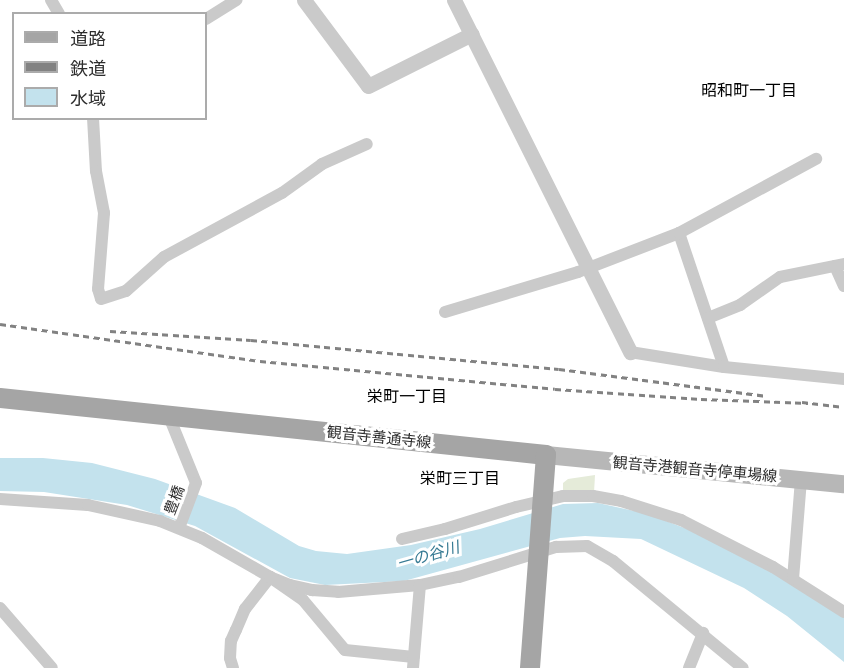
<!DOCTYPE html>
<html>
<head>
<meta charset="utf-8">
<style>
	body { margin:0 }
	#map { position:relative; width:844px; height:668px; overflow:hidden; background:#fff; font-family:Commissioner,"Noto Sans JP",sans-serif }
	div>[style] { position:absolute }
	.green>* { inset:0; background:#e5ebd9 }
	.water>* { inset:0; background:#c3e2ed }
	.minor>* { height:12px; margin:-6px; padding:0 6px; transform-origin:6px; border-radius:6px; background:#cacaca }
	.tertiary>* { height:15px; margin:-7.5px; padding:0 7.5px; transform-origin:7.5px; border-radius:7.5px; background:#cacaca }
	.secondary>* { height:18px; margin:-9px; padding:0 9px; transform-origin:9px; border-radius:9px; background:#b7b7b7 }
	.primary>* { height:20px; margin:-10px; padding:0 10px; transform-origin:10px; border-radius:10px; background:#a5a5a5 }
	.rail>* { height:3px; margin-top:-1.5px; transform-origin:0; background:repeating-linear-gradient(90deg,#828282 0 6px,transparent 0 10.5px) }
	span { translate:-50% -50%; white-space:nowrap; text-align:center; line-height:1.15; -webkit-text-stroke:6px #fff; paint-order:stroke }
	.street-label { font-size:15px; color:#2d2d2d }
	.neighbourhood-label { font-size:16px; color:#000 }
	.water-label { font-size:16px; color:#367a93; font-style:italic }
	.legend { position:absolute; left:12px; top:12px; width:195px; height:108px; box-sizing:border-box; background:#fff; border:2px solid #ababab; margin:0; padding:8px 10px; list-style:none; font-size:18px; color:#2d2d2d }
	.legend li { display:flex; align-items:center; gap:12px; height:30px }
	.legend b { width:30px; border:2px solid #ababab }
</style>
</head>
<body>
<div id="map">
	<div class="green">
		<i style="clip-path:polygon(595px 475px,594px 493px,563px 493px,563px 483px,568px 479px)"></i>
	</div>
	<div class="water">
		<i style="clip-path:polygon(0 458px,43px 458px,92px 463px,155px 479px,235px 508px,299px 546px,316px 551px,347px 554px,411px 545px,480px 529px,563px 504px,598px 503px,648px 514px,687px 529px,765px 567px,844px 617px,844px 662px,787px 616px,744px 588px,641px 539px,585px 536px,560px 538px,404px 581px,325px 585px,290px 578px,195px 526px,127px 505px,44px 492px,0 491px)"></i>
	</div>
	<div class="minor">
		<i style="left:51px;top:0;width:16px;rotate:60deg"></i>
		<i style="left:206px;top:19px;width:36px;rotate:-32deg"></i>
		<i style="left:93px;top:118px;width:53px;rotate:86.8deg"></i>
		<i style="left:96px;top:171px;width:43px;rotate:79.2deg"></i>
		<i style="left:104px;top:213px;width:76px;rotate:94.5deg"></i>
		<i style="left:98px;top:289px;width:10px;rotate:73deg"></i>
		<i style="left:101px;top:299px;width:26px;rotate:-18deg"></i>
		<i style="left:126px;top:291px;width:51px;rotate:-41.8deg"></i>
		<i style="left:164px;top:257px;width:134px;rotate:-28.5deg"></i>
		<i style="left:282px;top:193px;width:49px;rotate:-35.9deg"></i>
		<i style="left:322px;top:164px;width:49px;rotate:-24deg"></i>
		<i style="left:679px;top:233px;width:141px;rotate:71.4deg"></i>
		<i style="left:835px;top:266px;width:22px;rotate:66deg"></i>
		<i style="left:445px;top:312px;width:139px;rotate:-16.7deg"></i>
		<i style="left:578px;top:272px;width:108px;rotate:-21.1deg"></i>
		<i style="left:679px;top:233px;width:156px;rotate:-28.4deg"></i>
		<i style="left:708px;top:318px;width:35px;rotate:-22deg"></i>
		<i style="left:740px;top:305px;width:49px;rotate:-35deg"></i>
		<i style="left:780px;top:277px;width:65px;rotate:-11.5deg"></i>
		<i style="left:630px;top:352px;width:95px;rotate:9.1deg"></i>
		<i style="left:724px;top:367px;width:121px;rotate:5.7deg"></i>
		<i style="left:168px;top:414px;width:74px;rotate:67.9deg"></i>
		<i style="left:196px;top:483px;width:48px;rotate:110.7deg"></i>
		<i style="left:0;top:499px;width:88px;rotate:3.9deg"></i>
		<i style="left:88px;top:505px;width:74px;rotate:12.5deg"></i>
		<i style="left:160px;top:521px;width:45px;rotate:22deg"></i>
		<i style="left:202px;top:538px;width:78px;rotate:29.8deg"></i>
		<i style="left:270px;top:577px;width:22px;rotate:22deg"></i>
		<i style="left:290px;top:585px;width:23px;rotate:13deg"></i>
		<i style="left:312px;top:590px;width:26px;rotate:4deg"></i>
		<i style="left:338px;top:592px;width:82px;rotate:-4.9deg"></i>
		<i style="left:420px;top:585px;width:40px;rotate:-12deg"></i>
		<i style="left:459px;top:577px;width:102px;rotate:-17.2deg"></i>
		<i style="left:556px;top:547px;width:31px;rotate:-2deg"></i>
		<i style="left:587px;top:546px;width:30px;rotate:30deg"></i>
		<i style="left:613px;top:561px;width:168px;rotate:39.5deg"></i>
		<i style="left:402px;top:539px;width:44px;rotate:-13.1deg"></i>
		<i style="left:445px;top:529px;width:74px;rotate:-17.2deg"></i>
		<i style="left:516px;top:507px;width:48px;rotate:-13.2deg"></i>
		<i style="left:563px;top:496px;width:30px"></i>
		<i style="left:593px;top:496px;width:28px;rotate:10deg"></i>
		<i style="left:621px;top:501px;width:63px;rotate:17.6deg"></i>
		<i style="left:681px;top:520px;width:103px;rotate:27.1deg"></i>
		<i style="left:773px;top:567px;width:84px;rotate:32.4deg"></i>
		<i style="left:793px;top:579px;width:99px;rotate:-85.4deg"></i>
		<i style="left:0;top:608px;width:79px;rotate:49.1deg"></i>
		<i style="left:233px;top:668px;width:10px;rotate:-107deg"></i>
		<i style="left:230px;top:658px;width:17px;rotate:-87deg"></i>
		<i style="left:231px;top:641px;width:12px;rotate:-66deg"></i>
		<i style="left:236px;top:630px;width:23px;rotate:-67deg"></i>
		<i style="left:245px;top:609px;width:41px;rotate:-52deg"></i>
		<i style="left:270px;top:577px;width:40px;rotate:34.9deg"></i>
		<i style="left:303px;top:600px;width:65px;rotate:50deg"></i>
		<i style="left:345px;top:650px;width:69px;rotate:5.8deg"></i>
		<i style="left:413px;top:668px;width:83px;rotate:-85.2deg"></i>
		<i style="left:689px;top:668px;width:38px;rotate:-68deg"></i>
	</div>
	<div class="tertiary">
		<i style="left:304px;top:0;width:107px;rotate:53.3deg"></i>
		<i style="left:368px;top:86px;width:116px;rotate:-26.6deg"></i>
		<i style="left:454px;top:0;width:394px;rotate:63.4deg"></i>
	</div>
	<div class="secondary">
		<i style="left:546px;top:455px;width:299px;rotate:5.6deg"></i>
	</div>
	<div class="primary">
		<i style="left:0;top:398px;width:549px;rotate:5.96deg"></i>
		<i style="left:546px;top:455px;width:214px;rotate:94.3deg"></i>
	</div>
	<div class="rail">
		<i style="left:0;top:324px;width:263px;rotate:8.1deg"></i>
		<i style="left:260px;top:361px;width:296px;rotate:5.4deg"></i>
		<i style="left:555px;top:389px;width:146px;rotate:3.9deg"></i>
		<i style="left:701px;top:399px;width:107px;rotate:2.1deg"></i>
		<i style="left:110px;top:331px;width:141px;rotate:3.7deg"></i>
		<i style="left:251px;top:340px;width:309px;rotate:5.4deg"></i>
		<i style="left:559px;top:369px;width:209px;rotate:7.4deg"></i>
		<i style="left:802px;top:402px;width:42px;rotate:6.8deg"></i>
	</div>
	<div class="street-label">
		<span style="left:379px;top:437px;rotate:6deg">観音寺善通寺線</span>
		<span style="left:695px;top:469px;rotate:5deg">観音寺港観音寺停車場線</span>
		<span style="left:174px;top:500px;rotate:-69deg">豊橋</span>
	</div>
	<div class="neighbourhood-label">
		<span style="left:749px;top:90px">昭和町一丁目</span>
		<span style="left:407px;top:396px">栄町一丁目</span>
		<span style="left:460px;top:478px">栄町三丁目</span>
	</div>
	<div class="water-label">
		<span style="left:428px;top:555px;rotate:-16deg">一の谷川</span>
	</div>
	<ul class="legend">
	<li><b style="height:8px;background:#a5a5a5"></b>道路</li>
	<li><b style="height:8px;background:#828282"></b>鉄道</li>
	<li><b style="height:16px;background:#c3e2ed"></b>水域</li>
	</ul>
</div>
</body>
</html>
